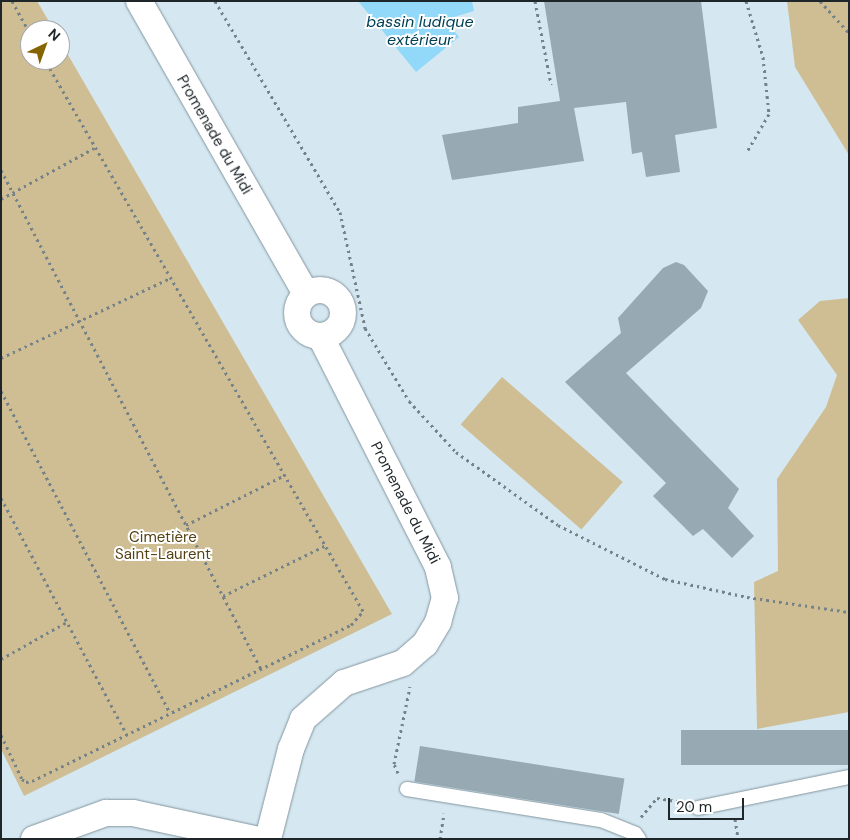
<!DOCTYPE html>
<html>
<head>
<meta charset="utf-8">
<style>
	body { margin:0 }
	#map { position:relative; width:850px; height:840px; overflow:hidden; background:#d5e8f2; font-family:"DM Sans",sans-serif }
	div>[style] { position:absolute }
	.green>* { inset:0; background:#cfbe94; transform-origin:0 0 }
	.water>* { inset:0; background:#92d8f8 }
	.building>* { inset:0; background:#97aab3; transform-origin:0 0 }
	.path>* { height:3px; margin-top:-1.5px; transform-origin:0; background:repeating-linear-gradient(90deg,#758288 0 2.5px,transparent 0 6.5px) }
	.roads { filter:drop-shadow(0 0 1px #83959e) drop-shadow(0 0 1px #83959e) }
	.service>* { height:14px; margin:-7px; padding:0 7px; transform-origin:7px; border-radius:7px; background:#fff }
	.minor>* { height:26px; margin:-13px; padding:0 13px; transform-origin:13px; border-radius:13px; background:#fff }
	.minor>.ring { margin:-13px; padding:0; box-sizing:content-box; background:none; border:26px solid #fff; border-radius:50% }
	span { translate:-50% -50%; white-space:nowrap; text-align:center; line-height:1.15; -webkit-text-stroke:4px #fff; paint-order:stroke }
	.street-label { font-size:15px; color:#1e2629 }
	.park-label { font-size:15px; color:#554314 }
	.water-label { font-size:16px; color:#004156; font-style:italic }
	.frame { position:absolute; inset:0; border:2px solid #1e2629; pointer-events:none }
	.north { position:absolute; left:20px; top:20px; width:50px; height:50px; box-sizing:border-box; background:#fff; border:1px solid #a5a8a9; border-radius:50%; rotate:42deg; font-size:14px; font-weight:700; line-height:20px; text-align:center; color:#1e2629 }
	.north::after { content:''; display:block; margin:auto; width:18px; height:22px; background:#846500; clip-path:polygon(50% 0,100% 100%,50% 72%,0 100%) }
	.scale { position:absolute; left:668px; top:798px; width:76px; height:22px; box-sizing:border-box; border:2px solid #1e2629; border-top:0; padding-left:6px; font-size:15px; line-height:18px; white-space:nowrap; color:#1e2629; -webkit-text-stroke:4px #fff; paint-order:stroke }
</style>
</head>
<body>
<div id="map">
	<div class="green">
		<i style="clip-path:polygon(1px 1px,37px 1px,54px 30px,30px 30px,30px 60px,60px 60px,60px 41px,392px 614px,24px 796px,1px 749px)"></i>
		<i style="clip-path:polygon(787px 1px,849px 1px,849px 155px,795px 67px)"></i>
		<i style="clip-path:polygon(849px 298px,849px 712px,757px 729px,754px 582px,778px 571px,777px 479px,826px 407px,837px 375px,798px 320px,820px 301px)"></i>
		<i style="left:502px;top:377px;width:160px;height:63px;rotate:41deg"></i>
	</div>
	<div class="water">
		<i style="clip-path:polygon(358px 1px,472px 1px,474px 11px,454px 17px,451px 27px,459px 37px,416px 72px)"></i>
	</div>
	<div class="building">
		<i style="clip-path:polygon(544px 1px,701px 1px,717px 128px,675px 135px,680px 172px,646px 177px,642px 152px,632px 154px,626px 102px,574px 108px,584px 161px,452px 180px,442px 135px,518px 123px,518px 107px,560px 101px)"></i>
		<i style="clip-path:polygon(676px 262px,684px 265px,708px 291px,701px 308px,626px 373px,739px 489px,728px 508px,754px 536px,732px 558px,703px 529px,693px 536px,653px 496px,666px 483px,565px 382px,621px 333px,618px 318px,663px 268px)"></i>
		<i style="left:849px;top:730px;width:35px;height:168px;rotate:90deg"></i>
		<i style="left:420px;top:746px;width:207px;height:36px;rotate:9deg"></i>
	</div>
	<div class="path">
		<i style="left:12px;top:1px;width:38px;rotate:61deg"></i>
		<i style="left:215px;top:1px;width:245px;rotate:59.4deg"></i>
		<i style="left:340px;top:212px;width:119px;rotate:77.8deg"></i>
		<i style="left:365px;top:328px;width:85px;rotate:58.9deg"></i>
		<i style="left:409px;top:401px;width:69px;rotate:47.3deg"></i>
		<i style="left:456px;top:452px;width:125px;rotate:35.6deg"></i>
		<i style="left:558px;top:525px;width:120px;rotate:26.8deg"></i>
		<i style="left:665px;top:579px;width:84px;rotate:12.4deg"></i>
		<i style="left:747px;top:597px;width:103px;rotate:8.4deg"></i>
		<i style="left:535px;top:1px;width:85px;rotate:79.1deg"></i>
		<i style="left:746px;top:1px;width:59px;rotate:73.1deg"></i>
		<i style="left:763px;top:57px;width:57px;rotate:84deg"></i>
		<i style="left:769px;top:114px;width:42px;rotate:120.3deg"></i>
		<i style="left:820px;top:1px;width:43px;rotate:47.8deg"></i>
		<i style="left:1px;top:170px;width:563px;rotate:62.48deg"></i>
		<i style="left:1px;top:199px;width:106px;rotate:-28.7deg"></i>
		<i style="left:1px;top:358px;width:187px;rotate:-25.3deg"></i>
		<i style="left:1px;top:391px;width:364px;rotate:62.3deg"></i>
		<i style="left:1px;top:498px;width:268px;rotate:62deg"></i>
		<i style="left:186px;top:525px;width:111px;rotate:-26.8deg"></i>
		<i style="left:223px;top:596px;width:115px;rotate:-26.3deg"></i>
		<i style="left:1px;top:659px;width:76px;rotate:-29.3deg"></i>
		<i style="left:1px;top:735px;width:49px;rotate:64.5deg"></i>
		<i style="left:22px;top:779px;width:5px;rotate:37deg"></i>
		<i style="left:26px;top:782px;width:6px;rotate:-9deg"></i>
		<i style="left:32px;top:781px;width:355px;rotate:-26.1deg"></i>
		<i style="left:351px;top:625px;width:18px;rotate:-49deg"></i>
		<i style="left:363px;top:611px;width:636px;rotate:-119.99deg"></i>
		<i style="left:398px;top:773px;width:10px;rotate:-114deg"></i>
		<i style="left:394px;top:764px;width:79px;rotate:-78.3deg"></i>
		<i style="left:641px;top:817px;width:25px;rotate:-50deg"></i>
		<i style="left:657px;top:798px;width:24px;rotate:9deg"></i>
		<i style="left:735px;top:819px;width:20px;rotate:81deg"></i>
		<i style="left:440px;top:839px;width:26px;rotate:-81deg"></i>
	</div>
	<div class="roads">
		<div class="service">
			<i style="left:407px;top:789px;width:196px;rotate:9.1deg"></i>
			<i style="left:601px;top:820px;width:37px;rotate:22deg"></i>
			<i style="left:635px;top:834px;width:6px;rotate:51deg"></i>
			<i style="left:698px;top:808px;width:154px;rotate:-11.6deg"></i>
		</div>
		<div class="minor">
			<i style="left:139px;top:1px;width:337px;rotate:60.3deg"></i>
			<i class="ring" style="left:297px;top:290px;width:20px;height:20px"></i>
			<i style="left:34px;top:839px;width:77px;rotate:-19.9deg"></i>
			<i style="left:106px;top:813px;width:27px"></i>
			<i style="left:133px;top:813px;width:124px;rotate:12.1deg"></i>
			<i style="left:268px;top:839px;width:93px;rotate:-75.7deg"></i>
			<i style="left:291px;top:749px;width:32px;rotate:-68deg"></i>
			<i style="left:303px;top:719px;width:55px;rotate:-41.3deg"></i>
			<i style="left:344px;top:683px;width:62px;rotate:-18.7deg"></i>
			<i style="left:403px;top:663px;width:29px;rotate:-41deg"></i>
			<i style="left:425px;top:644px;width:26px;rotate:-59deg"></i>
			<i style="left:438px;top:622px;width:25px;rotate:-74deg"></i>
			<i style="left:445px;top:598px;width:32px;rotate:-103deg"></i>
			<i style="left:438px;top:567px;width:258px;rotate:-117deg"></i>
		</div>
	</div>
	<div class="street-label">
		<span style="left:214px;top:135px;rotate:60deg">Promenade du Midi</span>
		<span style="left:405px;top:503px;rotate:63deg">Promenade du Midi</span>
	</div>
	<div class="park-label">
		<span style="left:163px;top:546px">Cimetière<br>Saint-Laurent</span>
	</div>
	<div class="water-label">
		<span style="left:420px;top:31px">bassin ludique<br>extérieur</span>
	</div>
	<div class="frame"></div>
	<div class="north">N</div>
	<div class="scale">20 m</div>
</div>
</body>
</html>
